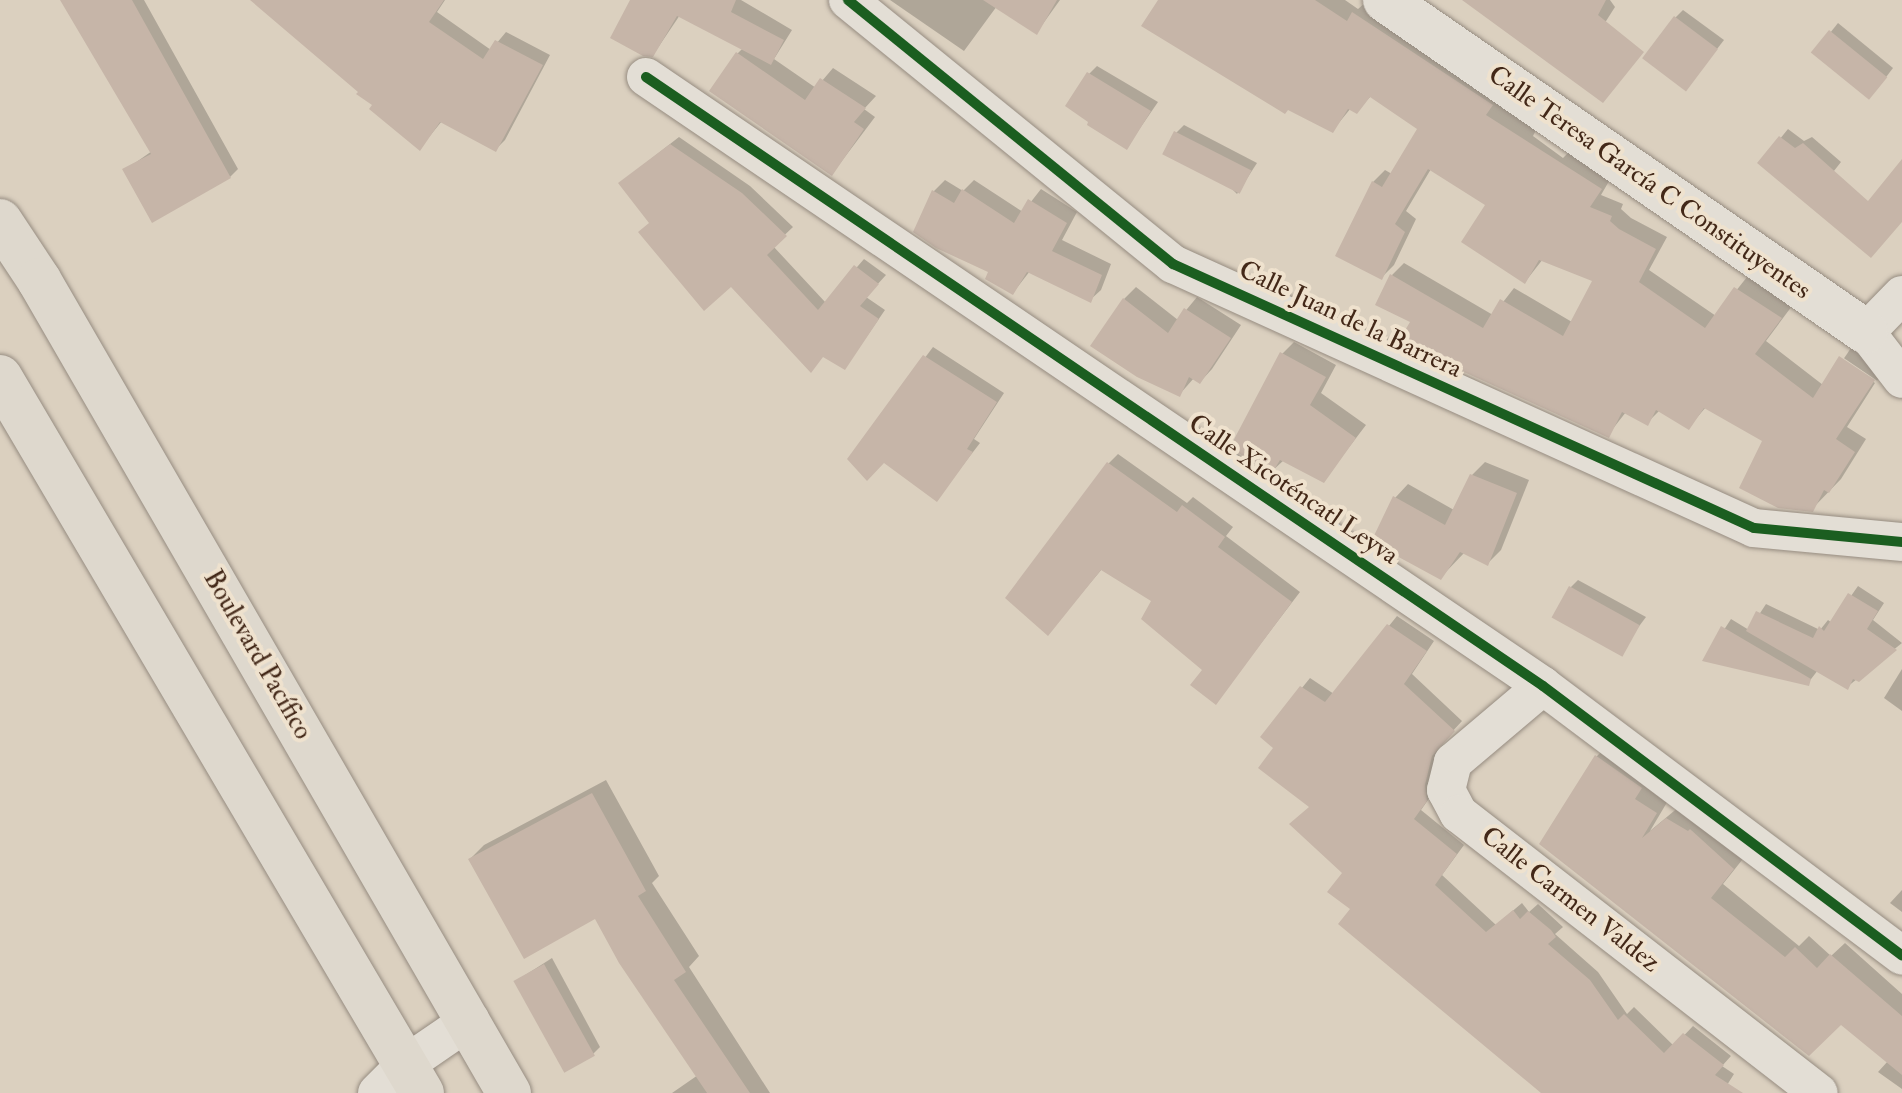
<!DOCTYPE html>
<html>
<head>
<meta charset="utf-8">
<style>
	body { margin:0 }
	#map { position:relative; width:1902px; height:1093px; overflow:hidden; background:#dbd0bf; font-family:"IM FELL Double Pica",serif }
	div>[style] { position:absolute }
	.shadow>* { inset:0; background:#0003; transform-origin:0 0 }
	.building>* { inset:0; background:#c6b5a8; transform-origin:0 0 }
	.roads { filter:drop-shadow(0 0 2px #968c81) drop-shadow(0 0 2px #968c81) }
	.street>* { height:38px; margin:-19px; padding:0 19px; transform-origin:19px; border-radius:19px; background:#e3ded5 }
	.secondary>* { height:44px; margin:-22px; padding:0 22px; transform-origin:22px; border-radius:22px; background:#e3ded5 }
	.primary>* { height:44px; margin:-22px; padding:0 22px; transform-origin:22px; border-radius:22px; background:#ded8cd }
	.cycleway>* { height:10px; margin:-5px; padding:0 5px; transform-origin:5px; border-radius:5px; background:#1b5e20 }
	span { translate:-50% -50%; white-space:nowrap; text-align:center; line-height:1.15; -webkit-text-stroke:8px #efe2ce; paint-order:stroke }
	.street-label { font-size:26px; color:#432818 }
</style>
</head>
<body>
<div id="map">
	<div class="shadow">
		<i style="clip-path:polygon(62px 0,144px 0,238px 169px,230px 177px,125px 170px,152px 151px)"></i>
		<i style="clip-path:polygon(321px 0,445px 0,437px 12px,491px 50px,506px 32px,550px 55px,505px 140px,496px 149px,442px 121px,420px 148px,374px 105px)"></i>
		<i style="clip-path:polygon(632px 0,741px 0,792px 30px,774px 59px,816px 88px,833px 68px,876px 96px,864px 109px,875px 117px,832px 174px,737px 54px,743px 48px,680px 15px,653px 55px)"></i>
		<i style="clip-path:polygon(890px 0,1060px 0,1037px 32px,997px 6px,964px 51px)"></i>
		<i style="clip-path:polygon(1161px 0,1345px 0,1358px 9px,1366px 2px,1537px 128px,1533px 136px,1563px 158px,1571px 150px,1612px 176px,1601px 195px,1623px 204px,1621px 209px,1631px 218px,1667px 237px,1649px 270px,1716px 316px,1747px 277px,1792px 306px,1766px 341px,1823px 385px,1841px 359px,1875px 383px,1847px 427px,1866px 439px,1841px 479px,1812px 509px,1765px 440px,1706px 407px,1689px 427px,1660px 410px,1647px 423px,1626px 412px,1608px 435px,1413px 322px,1392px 275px,1404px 263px,1493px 315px,1514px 288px,1572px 322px,1595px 280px,1543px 259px,1525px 282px,1488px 205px,1431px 169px,1406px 211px,1416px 219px,1394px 265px,1382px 277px,1373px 182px,1385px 170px,1392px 174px,1420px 129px,1371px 96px,1357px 111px,1351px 108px,1333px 130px)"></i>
		<i style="clip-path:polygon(1480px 0,1610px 0,1615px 7px,1580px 62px)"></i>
		<i style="clip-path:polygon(1683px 10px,1724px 40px,1693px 80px,1675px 18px)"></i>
		<i style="clip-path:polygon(1838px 23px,1893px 68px,1877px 89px,1814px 53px)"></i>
		<i style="clip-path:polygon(1097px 66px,1158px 102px,1127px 147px,1089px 74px)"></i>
		<i style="clip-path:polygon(1184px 125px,1257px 163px,1237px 194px,1176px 133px)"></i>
		<i style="clip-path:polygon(1788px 129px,1804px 141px,1812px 137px,1841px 162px,1815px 195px,1760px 163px)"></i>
		<i style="clip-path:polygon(679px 137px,750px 186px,793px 227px,773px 246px,826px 303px,864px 259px,886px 275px,866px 297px,885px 310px,845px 368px,824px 355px,811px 370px,731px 284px,651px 222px,620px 183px)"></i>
		<i style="clip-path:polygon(945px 180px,963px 191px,974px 180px,1023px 212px,1041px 189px,1077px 212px,1062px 240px,1111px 264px,1101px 290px,1090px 300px,1030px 271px,1013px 293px,991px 271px,915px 231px,934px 191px)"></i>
		<i style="clip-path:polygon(1136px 287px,1178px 320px,1197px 297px,1241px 325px,1212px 369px,1200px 382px,1194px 378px,1179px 395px,1124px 299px)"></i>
		<i style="clip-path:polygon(1294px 342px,1336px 365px,1321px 393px,1366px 425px,1324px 480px,1284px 460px,1271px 472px,1282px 354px)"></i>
		<i style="left:1853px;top:345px;width:40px;height:16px;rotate:34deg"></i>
		<i style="clip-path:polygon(933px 347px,1004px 393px,974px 439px,980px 443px,936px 500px,884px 461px,849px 459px)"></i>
		<i style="clip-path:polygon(1118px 454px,1187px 503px,1193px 497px,1233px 527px,1226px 536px,1300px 592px,1216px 702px,1205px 669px,1153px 600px,1102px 569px,1048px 633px,1108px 464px)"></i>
		<i style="clip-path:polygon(1485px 462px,1529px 480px,1501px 550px,1488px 563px,1465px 552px,1441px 577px,1395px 498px,1408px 484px,1454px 510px,1472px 475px)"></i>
		<i style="clip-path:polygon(1578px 580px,1646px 617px,1619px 653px,1570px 588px)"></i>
		<i style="clip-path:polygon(1858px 586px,1884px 603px,1873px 620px,1902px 643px,1847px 687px,1818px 670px,1808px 683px,1705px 659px,1731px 619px,1749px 630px,1766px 604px,1820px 630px,1828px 620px,1832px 623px)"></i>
		<i style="clip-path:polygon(1397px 616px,1434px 641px,1412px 674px,1462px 721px,1440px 745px,1432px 775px,1435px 790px,1421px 810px,1464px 845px,1442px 875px,1496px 925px,1522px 903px,1529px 912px,1538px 904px,1563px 927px,1555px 934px,1598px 972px,1627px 1014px,1634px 1007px,1674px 1046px,1693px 1026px,1731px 1056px,1722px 1066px,1734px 1074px,1722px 1093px,1543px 1093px,1353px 909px,1345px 873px,1311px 806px,1276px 747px,1262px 737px,1310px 678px,1334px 694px)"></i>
		<i style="clip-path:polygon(1902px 669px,1902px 711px,1884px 698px)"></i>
		<i style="clip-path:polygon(1610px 743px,1669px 799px,1650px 831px,1680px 806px,1746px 855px,1723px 884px,1799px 946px,1809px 936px,1831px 956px,1845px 943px,1902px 994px,1902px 1089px,1878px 1072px,1888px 1061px,1841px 1022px,1541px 844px,1597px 756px)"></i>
		<i style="clip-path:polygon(606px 780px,659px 876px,652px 883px,699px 956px,689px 967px,770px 1093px,672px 1093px,698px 1075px,596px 917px,470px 859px,484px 845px)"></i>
		<i style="clip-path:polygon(1902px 890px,1902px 912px,1890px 903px)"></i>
		<i style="clip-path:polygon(552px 958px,600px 1047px,593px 1054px,516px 981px)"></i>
	</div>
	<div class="building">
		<i style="clip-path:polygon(60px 0,132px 0,231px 178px,152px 223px,122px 169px,151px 154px)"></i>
		<i style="clip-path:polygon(250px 0,444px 0,429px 22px,483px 59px,495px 40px,543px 65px,496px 152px,440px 122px,420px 151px,369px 109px,372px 105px,356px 94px,358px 92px)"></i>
		<i style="clip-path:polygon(630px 0,736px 0,731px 12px,784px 40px,771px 65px,677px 16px,653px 57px,643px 56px,610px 38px)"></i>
		<i style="clip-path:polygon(983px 0,1057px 0,1037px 35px)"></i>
		<i style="clip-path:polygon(1158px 0,1315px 0,1347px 21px,1352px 12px,1493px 105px,1486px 115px,1602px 189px,1590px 207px,1612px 216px,1610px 221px,1619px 229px,1656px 249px,1639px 282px,1705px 328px,1734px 287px,1782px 318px,1755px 354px,1813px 398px,1839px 356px,1875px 380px,1836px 439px,1855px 452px,1829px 493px,1824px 490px,1813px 512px,1778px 508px,1739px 488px,1762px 441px,1704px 408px,1689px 430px,1656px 410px,1648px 426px,1622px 412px,1609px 438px,1398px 342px,1410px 322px,1375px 305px,1390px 274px,1483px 328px,1500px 299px,1563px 336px,1592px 281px,1539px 260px,1525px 284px,1461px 242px,1485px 205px,1428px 169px,1395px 224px,1405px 232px,1382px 280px,1335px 256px,1372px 181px,1382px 187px,1417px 129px,1370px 97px,1357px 114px,1348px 109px,1333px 133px,1288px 110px,1285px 114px,1141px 26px)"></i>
		<i style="clip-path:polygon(1462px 0,1606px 0,1598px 15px,1644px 52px,1603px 103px)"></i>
		<i style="left:1674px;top:16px;width:55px;height:53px;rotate:37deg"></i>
		<i style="left:1829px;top:30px;width:75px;height:29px;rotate:39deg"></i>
		<i style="clip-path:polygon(736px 52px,805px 100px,820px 78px,866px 108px,854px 122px,864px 129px,832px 176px,709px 91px)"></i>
		<i style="clip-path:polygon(1087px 72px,1151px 111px,1127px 150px,1087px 125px,1088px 122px,1065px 106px)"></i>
		<i style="left:1174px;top:131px;width:87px;height:26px;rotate:27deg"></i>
		<i style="clip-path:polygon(1779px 136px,1795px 148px,1803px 143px,1868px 201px,1902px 159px,1902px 222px,1871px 258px,1757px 163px)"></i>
		<i style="clip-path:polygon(670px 144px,742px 193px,787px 236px,767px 255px,818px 310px,854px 265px,879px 284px,860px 306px,879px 319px,845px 370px,823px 357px,811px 373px,731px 287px,704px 311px,638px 232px,649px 223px,618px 183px)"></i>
		<i style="clip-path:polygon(962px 189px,1014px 223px,1028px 199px,1067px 223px,1052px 251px,1102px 275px,1091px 303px,1027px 272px,1013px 295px,985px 279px,988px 272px,936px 248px,913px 232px,932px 190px,954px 203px)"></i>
		<i style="clip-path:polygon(1123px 298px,1168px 333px,1184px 308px,1231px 338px,1200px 384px,1189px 377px,1180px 397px,1137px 377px,1090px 346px)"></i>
		<i style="clip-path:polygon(1280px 352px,1326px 377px,1310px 405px,1356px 438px,1324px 483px,1280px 460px,1271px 475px,1230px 447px)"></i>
		<i style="clip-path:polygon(923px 355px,997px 402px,967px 449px,973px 452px,937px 502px,884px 463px,867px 481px,847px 459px)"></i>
		<i style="clip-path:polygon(1107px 462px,1177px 512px,1182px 505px,1225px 537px,1218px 547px,1292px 602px,1216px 705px,1190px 685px,1202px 670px,1141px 619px,1151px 601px,1101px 570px,1048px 636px,1005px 598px)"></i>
		<i style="clip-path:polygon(1470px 474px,1517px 493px,1488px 566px,1460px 552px,1441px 580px,1371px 542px,1393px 496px,1445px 525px)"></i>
		<i style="left:1569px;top:586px;width:81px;height:36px;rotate:29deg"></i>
		<i style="clip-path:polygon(1848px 593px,1878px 611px,1867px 629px,1897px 650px,1859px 682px,1853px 679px,1848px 690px,1746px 631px,1756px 611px,1813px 638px,1819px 626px,1824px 631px)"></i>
		<i style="clip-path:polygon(1387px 624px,1427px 651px,1404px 684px,1455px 731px,1432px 756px,1425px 785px,1427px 801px,1414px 819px,1457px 854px,1435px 885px,1486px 932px,1513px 910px,1520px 919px,1528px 911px,1551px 930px,1556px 937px,1548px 944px,1590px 980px,1618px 1020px,1624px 1014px,1664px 1053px,1683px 1033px,1724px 1065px,1715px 1075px,1743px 1093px,1541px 1093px,1338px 924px,1350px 909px,1327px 892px,1342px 873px,1289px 824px,1309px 807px,1258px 768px,1273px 748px,1260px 737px,1300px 686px,1325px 702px)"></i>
		<i style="clip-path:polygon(1721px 626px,1811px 679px,1809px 686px,1702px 661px)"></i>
		<i style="clip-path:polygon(1595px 755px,1642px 788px,1635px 799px,1657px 813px,1642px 838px,1666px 818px,1688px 831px,1690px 829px,1734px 869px,1711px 898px,1785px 957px,1795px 947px,1817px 968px,1830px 954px,1902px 1016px,1902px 1075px,1841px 1025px,1809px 1056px,1539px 844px)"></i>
		<i style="clip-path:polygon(592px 793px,646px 891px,638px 896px,686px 972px,674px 980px,750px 1093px,707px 1093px,619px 963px,595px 919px,524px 959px,468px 859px)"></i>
		<i style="left:544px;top:964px;width:105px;height:35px;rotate:61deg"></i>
	</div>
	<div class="roads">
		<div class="street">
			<i style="left:848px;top:0;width:419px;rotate:39.1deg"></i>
			<i style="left:1173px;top:264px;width:638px;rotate:24.44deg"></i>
			<i style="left:1754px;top:528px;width:149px;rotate:5.4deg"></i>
			<i style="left:646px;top:77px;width:1084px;rotate:34.17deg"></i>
			<i style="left:1543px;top:686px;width:449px;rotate:36.9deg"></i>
			<i style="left:1902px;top:295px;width:52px;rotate:134.2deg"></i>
			<i style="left:1866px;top:332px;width:59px;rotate:52.5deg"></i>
			<i style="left:1543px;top:686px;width:118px;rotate:139.8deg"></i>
			<i style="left:1453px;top:762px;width:29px;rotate:104deg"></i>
			<i style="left:1446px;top:790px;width:27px;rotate:62deg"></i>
			<i style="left:1459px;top:814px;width:455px;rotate:37.8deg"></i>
			<i style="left:377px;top:1093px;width:41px;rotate:-45deg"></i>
			<i style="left:406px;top:1064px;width:78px;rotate:-34.5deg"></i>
		</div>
		<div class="secondary">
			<i style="left:1385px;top:0;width:584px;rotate:34.61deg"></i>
		</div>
		<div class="primary">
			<i style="left:0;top:221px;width:71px;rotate:56.5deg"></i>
			<i style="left:39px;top:280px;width:939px;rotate:59.97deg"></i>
			<i style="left:0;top:377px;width:831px;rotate:59.49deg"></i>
		</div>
	</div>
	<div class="cycleway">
		<i style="left:848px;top:0;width:419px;rotate:39.1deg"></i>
		<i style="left:1173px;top:264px;width:638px;rotate:24.44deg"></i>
		<i style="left:1754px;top:528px;width:149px;rotate:5.4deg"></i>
		<i style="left:646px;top:77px;width:1084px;rotate:34.17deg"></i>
		<i style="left:1543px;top:686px;width:449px;rotate:36.9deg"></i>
	</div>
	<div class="street-label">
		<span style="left:1649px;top:183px;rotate:35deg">Calle Teresa García C Constituyentes</span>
		<span style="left:1350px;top:320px;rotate:25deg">Calle Juan de la Barrera</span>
		<span style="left:1293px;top:490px;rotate:34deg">Calle Xicoténcatl Leyva</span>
		<span style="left:257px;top:655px;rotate:60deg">Boulevard Pacífico</span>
		<span style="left:1570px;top:900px;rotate:38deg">Calle Carmen Valdez</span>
	</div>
</div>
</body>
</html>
